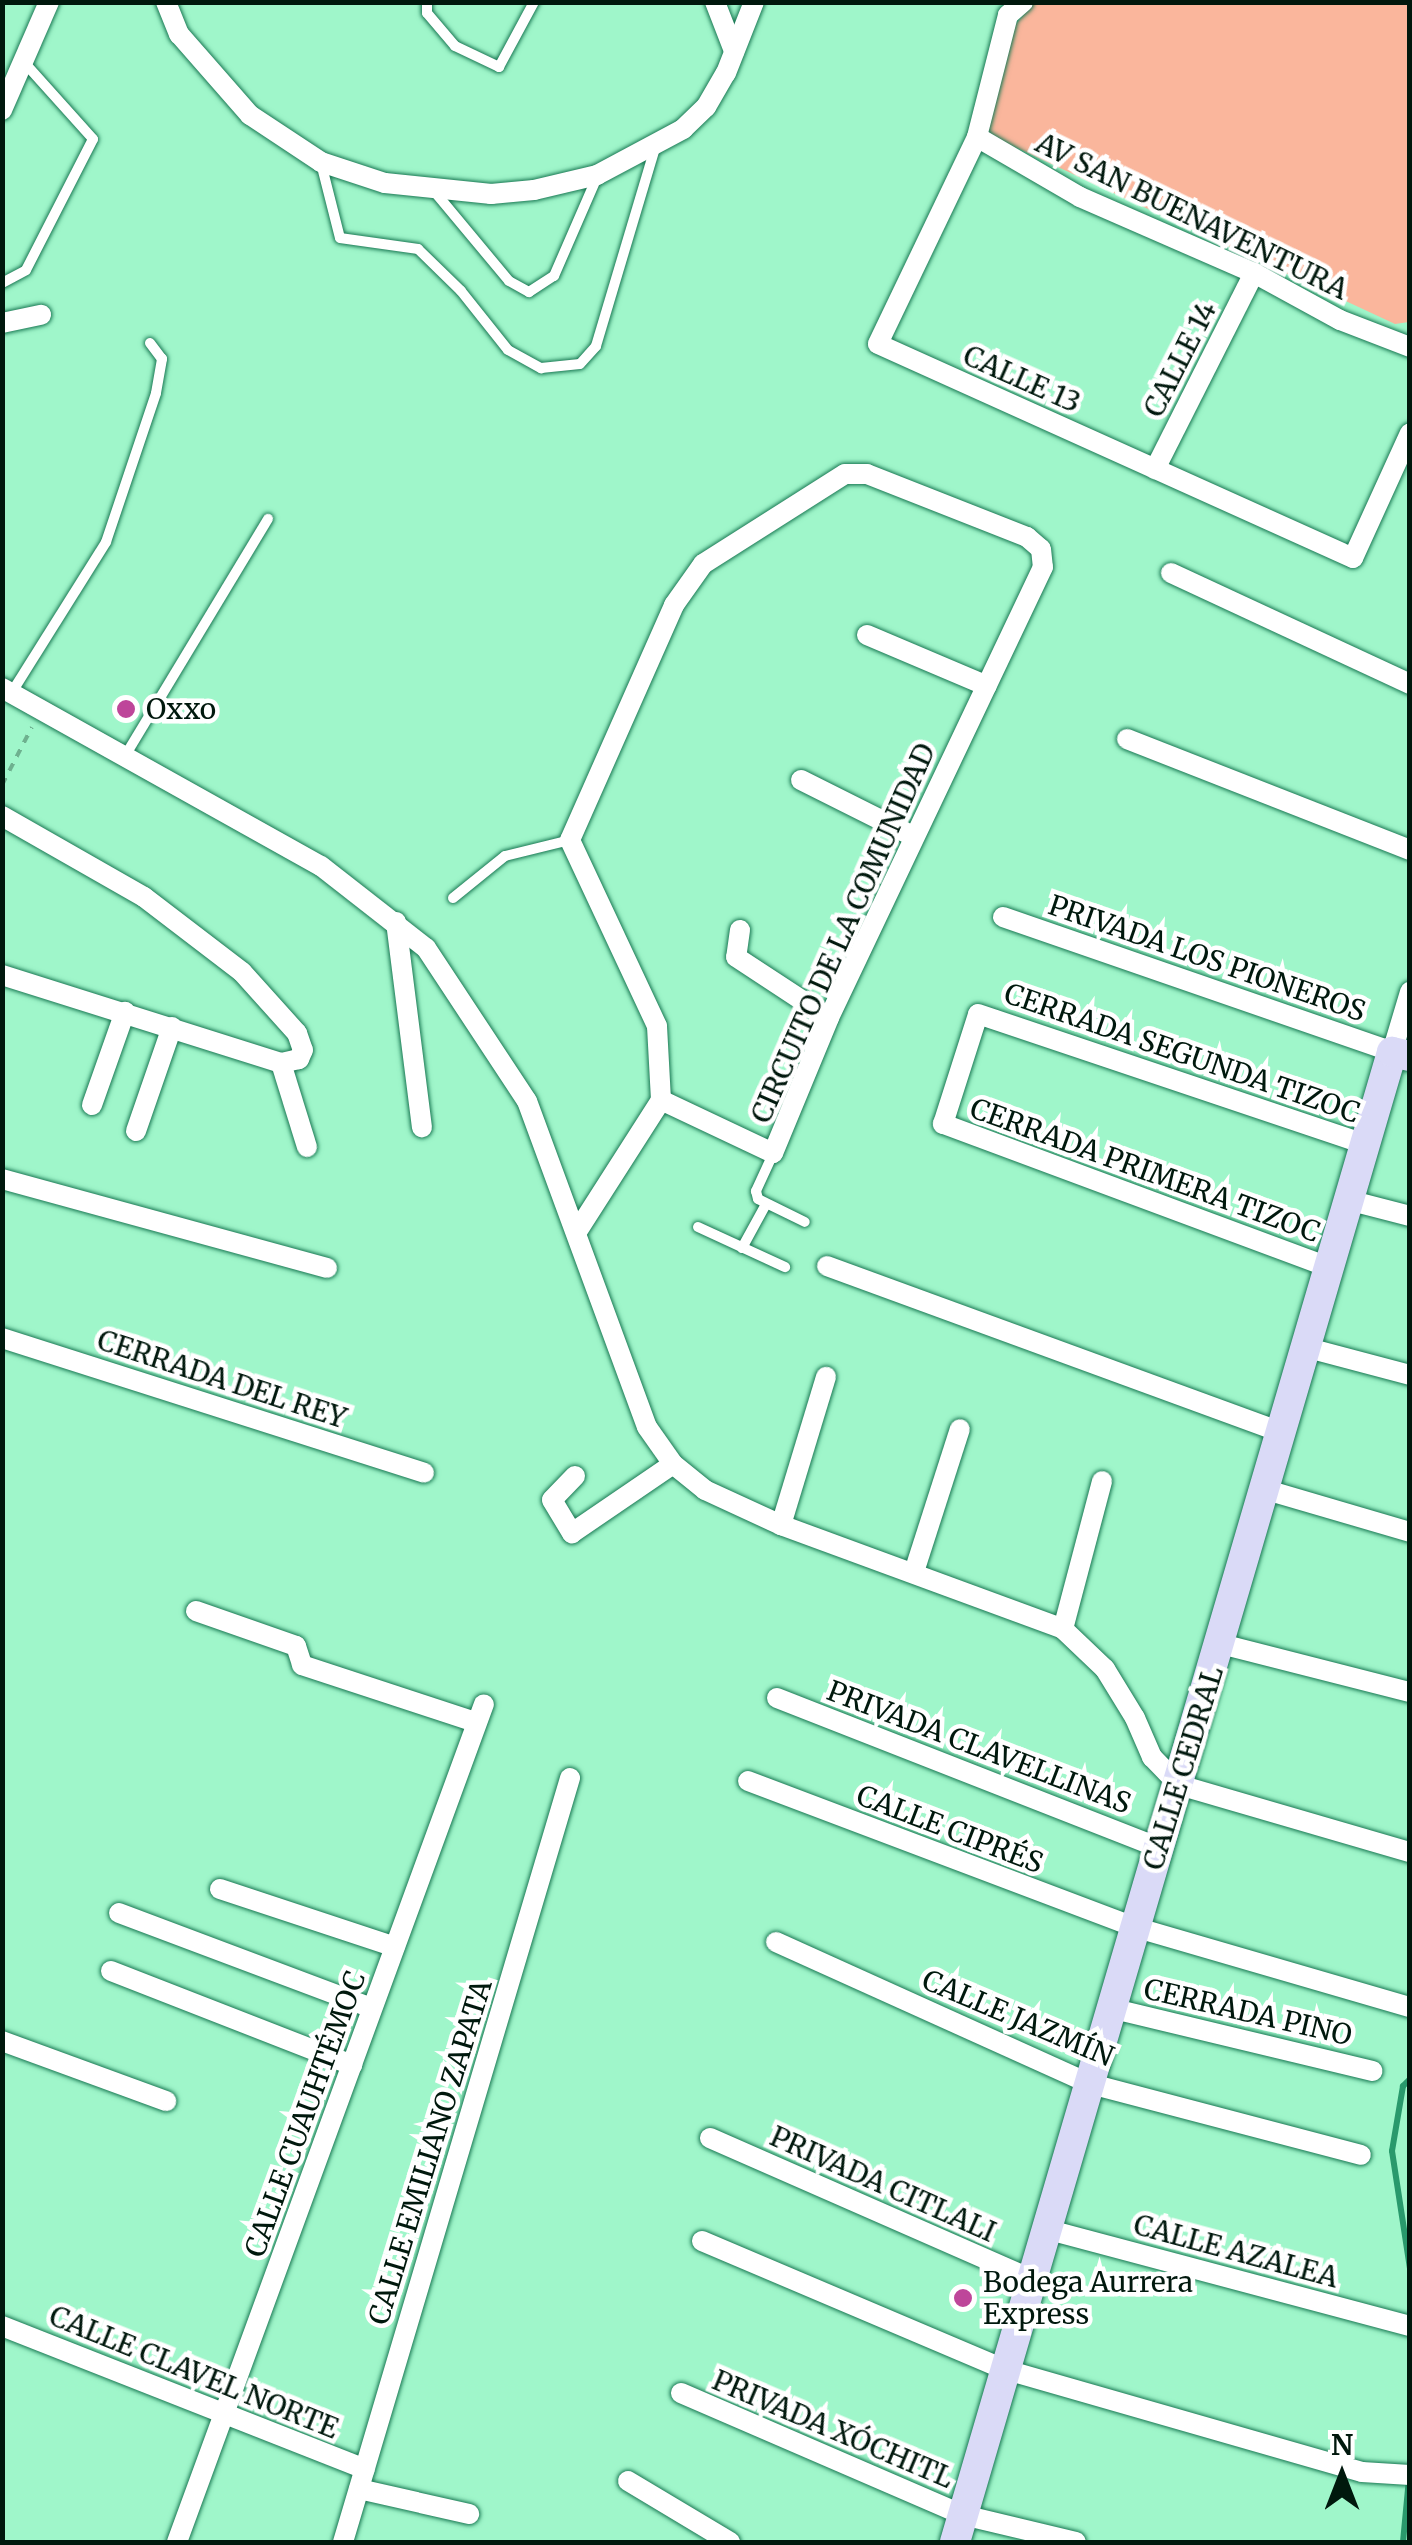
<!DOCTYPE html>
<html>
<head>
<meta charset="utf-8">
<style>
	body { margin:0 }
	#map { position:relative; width:1412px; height:2545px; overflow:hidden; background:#9ff6ca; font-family:Merriweather,serif }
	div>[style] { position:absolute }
	.green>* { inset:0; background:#fab69c }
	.stream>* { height:6px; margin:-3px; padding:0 3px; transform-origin:3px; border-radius:3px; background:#29996c }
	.path>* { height:4px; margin-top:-2px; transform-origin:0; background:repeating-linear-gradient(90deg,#6eb18f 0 8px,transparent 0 16px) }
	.roads { filter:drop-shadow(0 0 2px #197853) drop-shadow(0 0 2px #197853) }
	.lane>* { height:10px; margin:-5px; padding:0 5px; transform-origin:5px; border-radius:5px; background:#fff }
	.street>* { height:20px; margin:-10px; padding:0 10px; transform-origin:10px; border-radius:10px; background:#fff }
	.secondary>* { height:30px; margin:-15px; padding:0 15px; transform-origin:15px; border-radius:15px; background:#dadaf7 }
	.dots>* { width:28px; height:28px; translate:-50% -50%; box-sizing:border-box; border:5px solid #fff; border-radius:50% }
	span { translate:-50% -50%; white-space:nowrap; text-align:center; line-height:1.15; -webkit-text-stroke:9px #fff; paint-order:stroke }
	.street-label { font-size:28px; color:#00180d }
	.poi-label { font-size:28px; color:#00180d }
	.left { translate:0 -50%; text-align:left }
	.frame { position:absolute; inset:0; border:5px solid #00180d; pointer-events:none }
	.north { position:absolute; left:1292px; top:2425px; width:100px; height:100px; -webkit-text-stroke:8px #fff; paint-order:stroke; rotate:0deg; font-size:28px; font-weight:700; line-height:40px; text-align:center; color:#00180d }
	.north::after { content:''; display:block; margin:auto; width:35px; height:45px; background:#00180d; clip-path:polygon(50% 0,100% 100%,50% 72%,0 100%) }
</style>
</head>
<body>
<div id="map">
	<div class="green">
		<i style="clip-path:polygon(1034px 3px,1409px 3px,1409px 322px,1395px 324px,987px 134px,1015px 25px)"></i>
	</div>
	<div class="stream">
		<i style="left:1410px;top:2079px;width:10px;rotate:135deg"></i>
		<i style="left:1403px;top:2086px;width:66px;rotate:99.6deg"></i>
		<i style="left:1392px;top:2151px;width:119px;rotate:81.3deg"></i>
		<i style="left:1403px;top:2542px;width:63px;rotate:-84.6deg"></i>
	</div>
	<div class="path">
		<i style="left:2px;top:785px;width:65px;rotate:-62.7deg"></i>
	</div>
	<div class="roads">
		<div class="lane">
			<i style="left:427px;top:2px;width:11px;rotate:90deg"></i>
			<i style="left:427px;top:13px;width:43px;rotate:49.7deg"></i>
			<i style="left:455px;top:46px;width:49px;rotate:25.5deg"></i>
			<i style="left:499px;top:67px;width:74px;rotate:-61.7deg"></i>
			<i style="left:321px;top:163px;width:77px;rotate:75.8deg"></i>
			<i style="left:340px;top:238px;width:79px;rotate:8deg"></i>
			<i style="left:418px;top:249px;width:60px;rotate:44.3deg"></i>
			<i style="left:461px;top:291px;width:75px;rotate:51.5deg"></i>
			<i style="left:508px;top:350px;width:38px;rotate:29deg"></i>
			<i style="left:541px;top:368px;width:39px;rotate:-6deg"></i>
			<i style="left:580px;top:364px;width:24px;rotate:-48deg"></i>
			<i style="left:596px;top:346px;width:207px;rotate:-73.4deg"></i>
			<i style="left:434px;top:191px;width:117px;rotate:50.2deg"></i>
			<i style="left:509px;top:281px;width:23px;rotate:29deg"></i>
			<i style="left:529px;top:292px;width:30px;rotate:-33deg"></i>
			<i style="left:554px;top:276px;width:108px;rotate:-66.5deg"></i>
			<i style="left:2px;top:283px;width:27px;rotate:-28deg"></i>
			<i style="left:26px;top:270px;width:147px;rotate:-62.9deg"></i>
			<i style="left:93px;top:139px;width:103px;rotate:-131.9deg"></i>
			<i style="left:12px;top:692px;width:177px;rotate:-57.9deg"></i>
			<i style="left:106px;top:542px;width:157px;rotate:-71.4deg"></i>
			<i style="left:156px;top:393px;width:35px;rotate:-80deg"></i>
			<i style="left:162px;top:359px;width:20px;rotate:-127deg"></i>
			<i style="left:125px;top:756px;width:277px;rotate:-58.9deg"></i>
			<i style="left:453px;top:898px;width:67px;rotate:-38.9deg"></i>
			<i style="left:505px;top:856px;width:67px;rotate:-13.8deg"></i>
			<i style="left:773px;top:1154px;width:41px;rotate:114.7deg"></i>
			<i style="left:756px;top:1191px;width:8px;rotate:76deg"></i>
			<i style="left:758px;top:1199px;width:52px;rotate:26.1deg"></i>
			<i style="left:698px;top:1227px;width:96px;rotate:24.7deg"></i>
			<i style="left:742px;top:1248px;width:48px;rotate:-61.3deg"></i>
		</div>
		<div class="street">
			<i style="left:166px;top:2px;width:35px;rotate:68deg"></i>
			<i style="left:179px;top:34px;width:108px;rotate:48.8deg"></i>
			<i style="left:250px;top:115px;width:85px;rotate:33.5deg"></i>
			<i style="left:321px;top:162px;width:67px;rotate:18.2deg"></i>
			<i style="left:385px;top:183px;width:107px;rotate:5.9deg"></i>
			<i style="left:491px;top:194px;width:43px;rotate:-5.3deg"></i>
			<i style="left:534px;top:190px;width:65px;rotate:-13.4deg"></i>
			<i style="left:597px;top:175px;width:98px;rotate:-28.1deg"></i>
			<i style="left:683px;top:129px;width:32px;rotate:-44deg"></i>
			<i style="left:706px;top:107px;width:39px;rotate:-60deg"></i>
			<i style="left:726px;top:73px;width:76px;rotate:-68.5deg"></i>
			<i style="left:715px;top:2px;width:53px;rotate:68.8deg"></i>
			<i style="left:1023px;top:2px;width:20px;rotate:139deg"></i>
			<i style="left:1008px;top:15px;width:126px;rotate:104.3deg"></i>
			<i style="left:977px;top:137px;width:119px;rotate:30.2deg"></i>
			<i style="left:1080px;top:197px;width:190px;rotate:23.6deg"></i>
			<i style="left:1254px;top:273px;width:98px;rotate:28.7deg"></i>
			<i style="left:1340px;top:320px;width:75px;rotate:21.1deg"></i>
			<i style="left:2px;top:110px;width:118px;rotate:-66.5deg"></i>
			<i style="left:977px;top:137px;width:229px;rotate:115.6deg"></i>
			<i style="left:878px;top:344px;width:521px;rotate:24.25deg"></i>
			<i style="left:1353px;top:558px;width:137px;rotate:-65.5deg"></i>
			<i style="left:2px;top:323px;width:40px;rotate:-12deg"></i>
			<i style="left:1155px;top:469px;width:220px;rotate:-63.2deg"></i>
			<i style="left:845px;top:474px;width:22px"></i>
			<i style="left:867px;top:474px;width:172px;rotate:21.5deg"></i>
			<i style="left:1027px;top:537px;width:18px;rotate:41deg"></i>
			<i style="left:1041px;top:549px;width:18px;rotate:84deg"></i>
			<i style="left:1043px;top:567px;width:499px;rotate:115.4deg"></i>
			<i style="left:829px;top:1018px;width:146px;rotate:112.5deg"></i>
			<i style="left:773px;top:1153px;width:124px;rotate:-154.7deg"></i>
			<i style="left:661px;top:1100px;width:74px;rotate:-93.1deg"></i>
			<i style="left:657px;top:1026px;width:205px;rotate:-115.1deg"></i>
			<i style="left:570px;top:840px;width:257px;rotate:-66.1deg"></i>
			<i style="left:674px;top:605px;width:50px;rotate:-54.7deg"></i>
			<i style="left:703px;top:564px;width:168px;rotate:-32.4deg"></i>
			<i style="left:1171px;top:573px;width:264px;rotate:24.9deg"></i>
			<i style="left:867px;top:635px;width:130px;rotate:23deg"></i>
			<i style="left:2px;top:688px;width:365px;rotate:29.2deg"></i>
			<i style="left:321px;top:866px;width:133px;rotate:38deg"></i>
			<i style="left:426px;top:948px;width:183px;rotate:56.6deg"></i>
			<i style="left:527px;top:1101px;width:347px;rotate:69.8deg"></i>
			<i style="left:647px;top:1427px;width:45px;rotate:54.9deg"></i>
			<i style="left:673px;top:1464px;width:41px;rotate:39.1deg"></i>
			<i style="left:705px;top:1490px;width:84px;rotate:24.7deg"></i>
			<i style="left:781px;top:1525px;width:301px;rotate:20.2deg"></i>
			<i style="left:1063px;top:1629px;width:58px;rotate:43.6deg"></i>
			<i style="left:1105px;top:1669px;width:57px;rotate:58.5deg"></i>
			<i style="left:1135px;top:1718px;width:43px;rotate:66.4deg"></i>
			<i style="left:1152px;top:1757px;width:39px;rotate:46deg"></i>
			<i style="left:1179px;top:1785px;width:241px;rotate:16.2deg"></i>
			<i style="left:1127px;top:739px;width:304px;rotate:21.4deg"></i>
			<i style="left:801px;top:780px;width:125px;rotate:26.6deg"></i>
			<i style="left:2px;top:816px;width:163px;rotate:29.7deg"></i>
			<i style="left:144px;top:897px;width:123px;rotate:37.4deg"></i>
			<i style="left:242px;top:972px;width:82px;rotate:48deg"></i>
			<i style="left:297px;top:1033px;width:18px;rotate:71deg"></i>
			<i style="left:303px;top:1050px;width:10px;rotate:114deg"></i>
			<i style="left:299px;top:1059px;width:18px;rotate:167deg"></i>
			<i style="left:281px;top:1063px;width:293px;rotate:-162.5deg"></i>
			<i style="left:1003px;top:917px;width:412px;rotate:19.1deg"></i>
			<i style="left:1392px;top:1052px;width:63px;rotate:-73.3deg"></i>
			<i style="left:396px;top:922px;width:207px;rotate:82.8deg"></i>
			<i style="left:740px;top:930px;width:27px;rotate:98deg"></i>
			<i style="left:736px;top:957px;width:111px;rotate:33.3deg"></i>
			<i style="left:281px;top:1063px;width:88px;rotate:72.8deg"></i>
			<i style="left:92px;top:1105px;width:99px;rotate:-70.5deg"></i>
			<i style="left:136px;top:1131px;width:110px;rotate:-70.9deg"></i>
			<i style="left:2px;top:1179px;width:337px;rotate:15.3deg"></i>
			<i style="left:1348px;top:1200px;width:64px;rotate:14.5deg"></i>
			<i style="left:578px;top:1230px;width:154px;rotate:-57.4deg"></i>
			<i style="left:827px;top:1266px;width:481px;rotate:20.1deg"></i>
			<i style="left:1328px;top:1267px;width:411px;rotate:-159.6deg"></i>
			<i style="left:943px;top:1124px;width:115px;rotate:-72.3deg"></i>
			<i style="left:978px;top:1014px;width:407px;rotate:18.6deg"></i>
			<i style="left:2px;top:1338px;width:443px;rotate:17.7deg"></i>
			<i style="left:1304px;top:1347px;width:110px;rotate:14.8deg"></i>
			<i style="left:575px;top:1476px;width:33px;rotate:134deg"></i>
			<i style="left:552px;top:1500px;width:39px;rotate:59deg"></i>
			<i style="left:572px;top:1533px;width:122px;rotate:-34.3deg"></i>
			<i style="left:1263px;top:1489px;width:153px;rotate:16.3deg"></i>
			<i style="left:781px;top:1525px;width:155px;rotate:-73.1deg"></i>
			<i style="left:914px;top:1572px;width:150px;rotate:-72.2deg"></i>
			<i style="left:196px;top:1611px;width:106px;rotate:19.3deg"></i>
			<i style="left:296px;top:1646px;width:20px;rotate:72deg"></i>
			<i style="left:302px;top:1665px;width:182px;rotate:18.2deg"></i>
			<i style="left:1063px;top:1629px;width:153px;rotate:-75.2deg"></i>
			<i style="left:1221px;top:1644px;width:195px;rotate:14.3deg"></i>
			<i style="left:777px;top:1698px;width:411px;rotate:21.4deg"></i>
			<i style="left:748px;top:1781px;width:413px;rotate:20.7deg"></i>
			<i style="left:1134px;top:1927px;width:287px;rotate:16.2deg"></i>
			<i style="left:220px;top:1889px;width:184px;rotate:18.3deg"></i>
			<i style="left:119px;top:1913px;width:270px;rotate:20.6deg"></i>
			<i style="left:776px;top:1942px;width:346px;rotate:24.3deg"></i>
			<i style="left:1091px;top:2084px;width:279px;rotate:14.7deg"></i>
			<i style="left:111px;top:1971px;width:259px;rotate:21.3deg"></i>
			<i style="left:1110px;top:2008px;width:270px;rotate:13.5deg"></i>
			<i style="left:2px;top:2041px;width:175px;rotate:20.1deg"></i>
			<i style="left:710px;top:2138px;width:353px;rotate:23.7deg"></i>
			<i style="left:1049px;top:2230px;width:374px;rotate:14.9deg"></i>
			<i style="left:702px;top:2241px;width:327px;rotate:23deg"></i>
			<i style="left:1003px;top:2369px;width:373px;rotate:16deg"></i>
			<i style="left:1362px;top:2472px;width:48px;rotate:3.6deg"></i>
			<i style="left:2px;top:2326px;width:390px;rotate:21.5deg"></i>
			<i style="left:681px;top:2393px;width:307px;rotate:23.4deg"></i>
			<i style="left:963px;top:2515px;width:116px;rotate:13.4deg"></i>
			<i style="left:628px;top:2481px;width:119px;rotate:30.9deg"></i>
			<i style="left:359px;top:2489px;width:113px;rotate:12.8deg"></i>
			<i style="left:177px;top:2542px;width:892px;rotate:-69.88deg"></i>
			<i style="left:343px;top:2542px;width:797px;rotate:-73.45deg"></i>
		</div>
		<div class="secondary">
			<i style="left:955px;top:2542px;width:1553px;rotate:-73.65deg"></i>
			<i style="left:1392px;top:1052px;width:18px;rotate:13deg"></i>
		</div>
	</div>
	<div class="dots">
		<i style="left:126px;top:709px;background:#be469a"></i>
		<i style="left:963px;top:2298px;background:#be469a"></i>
	</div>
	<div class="street-label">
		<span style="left:1192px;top:216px;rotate:26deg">AV SAN BUENAVENTURA</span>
		<span style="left:1180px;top:359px;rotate:-63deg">CALLE 14</span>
		<span style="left:1022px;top:379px;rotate:24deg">CALLE 13</span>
		<span style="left:843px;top:933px;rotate:-66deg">CIRCUITO DE LA COMUNIDAD</span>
		<span style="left:1207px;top:958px;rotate:19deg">PRIVADA LOS PIONEROS</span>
		<span style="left:1182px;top:1053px;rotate:19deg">CERRADA SEGUNDA TIZOC</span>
		<span style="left:1145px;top:1170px;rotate:20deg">CERRADA PRIMERA TIZOC</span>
		<span style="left:222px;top:1379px;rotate:18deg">CERRADA DEL REY</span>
		<span style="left:979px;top:1747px;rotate:21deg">PRIVADA CLAVELLINAS</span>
		<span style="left:1183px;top:1768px;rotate:-73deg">CALLE CEDRAL</span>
		<span style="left:950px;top:1829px;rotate:21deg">CALLE CIPRÉS</span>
		<span style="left:1248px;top:2012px;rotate:13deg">CERRADA PINO</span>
		<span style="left:1018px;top:2018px;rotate:23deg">CALLE JAZMÍN</span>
		<span style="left:305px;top:2114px;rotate:-70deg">CALLE CUAUHTÉMOC</span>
		<span style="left:430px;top:2152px;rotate:-73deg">CALLE EMILIANO ZAPATA</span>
		<span style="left:883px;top:2184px;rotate:24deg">PRIVADA CITLALI</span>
		<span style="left:1236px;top:2251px;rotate:15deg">CALLE AZALEA</span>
		<span style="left:194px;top:2372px;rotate:22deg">CALLE CLAVEL NORTE</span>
		<span style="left:833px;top:2429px;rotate:23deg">PRIVADA XÓCHITL</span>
	</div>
	<div class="poi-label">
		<span class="left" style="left:146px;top:709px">Oxxo</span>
		<span class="left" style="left:983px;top:2298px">Bodega Aurrera<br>Express</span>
	</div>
	<div class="frame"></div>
	<div class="north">N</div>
</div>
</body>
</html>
